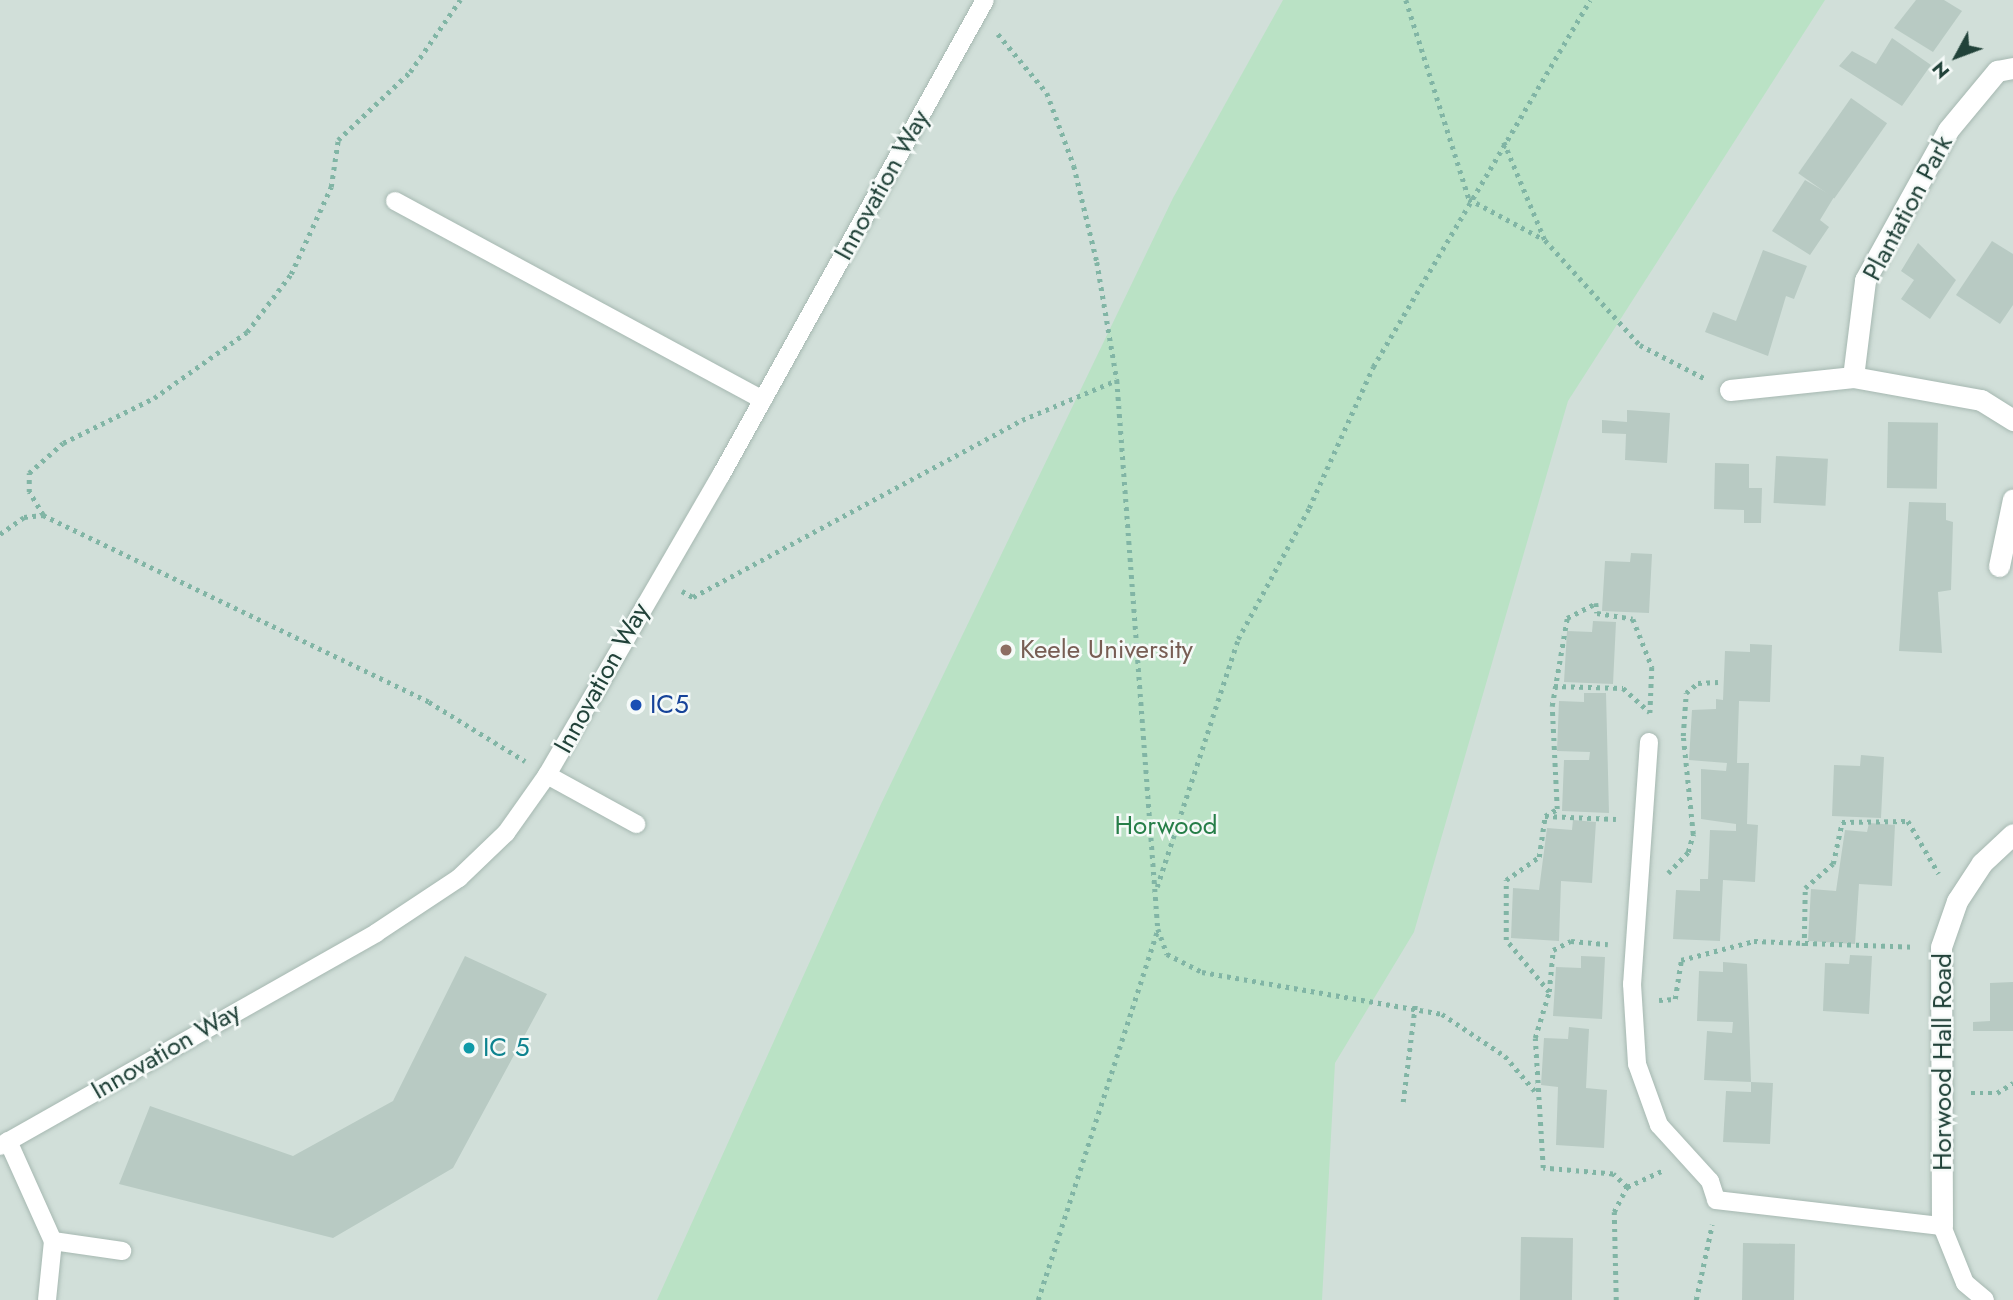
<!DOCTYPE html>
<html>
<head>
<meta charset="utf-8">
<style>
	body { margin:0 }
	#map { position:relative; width:2013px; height:1300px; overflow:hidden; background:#e4efea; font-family:Jost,sans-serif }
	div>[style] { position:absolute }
	.built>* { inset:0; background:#d1dfd9; transform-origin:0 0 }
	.green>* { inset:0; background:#bae2c5 }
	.building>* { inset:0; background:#b8cac3; transform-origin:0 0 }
	.path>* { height:4.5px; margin-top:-2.25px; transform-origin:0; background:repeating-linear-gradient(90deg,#81b5a5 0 3.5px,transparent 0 8.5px) }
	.roads { filter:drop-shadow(0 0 2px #a6b8b1) drop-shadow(0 0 2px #a6b8b1) }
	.lane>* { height:18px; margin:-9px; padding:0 9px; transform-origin:9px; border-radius:9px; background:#fff }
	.street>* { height:21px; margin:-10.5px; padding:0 10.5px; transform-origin:10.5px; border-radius:10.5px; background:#fff }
	.dots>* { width:19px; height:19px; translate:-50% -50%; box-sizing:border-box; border:4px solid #f5faf8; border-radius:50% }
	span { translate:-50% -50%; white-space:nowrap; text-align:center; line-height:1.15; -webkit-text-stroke:5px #f5faf8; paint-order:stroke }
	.street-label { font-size:26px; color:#214239 }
	.education-label { font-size:26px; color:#785e54 }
	.left { translate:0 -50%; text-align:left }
	.transit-label { font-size:26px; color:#164399 }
	.park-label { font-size:26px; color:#267e48 }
	.culture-label { font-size:26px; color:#0d838f }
	.north { position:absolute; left:1922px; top:21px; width:70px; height:70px; -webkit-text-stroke:5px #f5faf8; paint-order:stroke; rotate:229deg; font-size:19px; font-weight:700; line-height:28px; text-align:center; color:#214239 }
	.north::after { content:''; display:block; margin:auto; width:24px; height:32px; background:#214239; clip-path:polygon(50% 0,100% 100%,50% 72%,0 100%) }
</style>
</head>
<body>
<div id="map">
	<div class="built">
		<i style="left:0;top:0;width:2013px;height:1300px"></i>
	</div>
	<div class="green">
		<i style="clip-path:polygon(1283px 0,1825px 0,1568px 401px,1414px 932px,1335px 1063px,1322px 1300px,657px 1300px,881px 804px,1173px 198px)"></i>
	</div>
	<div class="building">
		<i style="clip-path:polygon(1916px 0,1944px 0,1962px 11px,1933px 52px,1894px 28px)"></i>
		<i style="clip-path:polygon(1892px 38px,1931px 65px,1902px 106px,1839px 66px,1852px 51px,1876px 64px)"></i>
		<i style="left:1851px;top:98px;width:44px;height:92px;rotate:35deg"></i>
		<i style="clip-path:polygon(1805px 180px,1834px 197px,1820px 220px,1829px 227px,1810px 255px,1772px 231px)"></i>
		<i style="clip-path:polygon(1992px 241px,2013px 254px,2013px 305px,2000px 324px,1956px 295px)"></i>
		<i style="clip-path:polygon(1918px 243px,1956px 280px,1930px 319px,1901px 299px,1914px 280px,1901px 271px)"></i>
		<i style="clip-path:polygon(1763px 250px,1807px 266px,1794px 299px,1786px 296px,1768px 356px,1705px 332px,1713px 312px,1736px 321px)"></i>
		<i style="clip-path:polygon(1627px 410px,1670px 413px,1667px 463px,1625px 460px,1626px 434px,1602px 433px,1602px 420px,1627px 422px)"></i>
		<i style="left:1888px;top:422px;width:50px;height:66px;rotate:1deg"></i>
		<i style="left:1776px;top:456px;width:52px;height:47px;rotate:3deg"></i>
		<i style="clip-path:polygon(1715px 463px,1749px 464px,1749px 488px,1762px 488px,1761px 523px,1744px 523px,1744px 510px,1714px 509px)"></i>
		<i style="clip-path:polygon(1909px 502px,1946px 503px,1946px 520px,1953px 522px,1951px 590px,1938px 592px,1942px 653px,1899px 651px)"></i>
		<i style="clip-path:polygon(1631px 553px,1652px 554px,1649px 613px,1602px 611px,1605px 561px,1630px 562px)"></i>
		<i style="clip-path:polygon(1593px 621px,1616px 622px,1613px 684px,1564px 682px,1567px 631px,1592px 632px)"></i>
		<i style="clip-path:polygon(1750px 644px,1772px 645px,1770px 702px,1739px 701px,1737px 763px,1749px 763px,1747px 824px,1758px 825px,1755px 882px,1723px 880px,1720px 941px,1673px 939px,1676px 890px,1700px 891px,1700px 879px,1708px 879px,1710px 830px,1736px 831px,1736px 824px,1701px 819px,1701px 769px,1726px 771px,1727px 763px,1689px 760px,1692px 710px,1716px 709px,1716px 699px,1723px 700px,1725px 651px,1750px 652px)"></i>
		<i style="clip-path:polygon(1584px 693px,1606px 693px,1609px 813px,1562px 811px,1564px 760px,1589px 760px,1590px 752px,1557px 751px,1559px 701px,1584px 702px)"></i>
		<i style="clip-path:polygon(1861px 755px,1884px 757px,1881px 818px,1832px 816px,1834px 765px,1860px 766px)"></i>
		<i style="clip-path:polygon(1573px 820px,1596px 822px,1592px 883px,1561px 881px,1559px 941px,1511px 938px,1513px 888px,1539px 890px,1547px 828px,1572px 830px)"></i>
		<i style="clip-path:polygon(1869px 823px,1895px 825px,1892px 886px,1859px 884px,1855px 944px,1808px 941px,1811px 889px,1836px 891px,1845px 830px,1867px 832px)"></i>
		<i style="clip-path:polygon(1850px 955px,1872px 956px,1869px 1014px,1823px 1011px,1825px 963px,1849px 964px)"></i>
		<i style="clip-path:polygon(465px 956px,547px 994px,453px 1168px,333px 1238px,119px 1184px,150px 1106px,293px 1156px,393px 1101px)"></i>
		<i style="clip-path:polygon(1581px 956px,1605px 957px,1602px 1019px,1553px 1016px,1556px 967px,1581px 968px)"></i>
		<i style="clip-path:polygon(1723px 962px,1747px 964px,1751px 1082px,1704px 1080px,1707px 1031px,1732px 1033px,1733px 1022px,1697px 1021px,1699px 971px,1723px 972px)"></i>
		<i style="clip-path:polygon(2013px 982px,2013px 1031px,1973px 1031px,1973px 1022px,1990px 1021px,1990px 983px)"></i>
		<i style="clip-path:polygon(1569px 1027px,1589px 1029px,1586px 1088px,1607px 1090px,1604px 1148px,1556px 1145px,1558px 1087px,1541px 1085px,1544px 1038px,1568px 1039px)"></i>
		<i style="clip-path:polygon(1751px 1082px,1773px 1083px,1770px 1144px,1723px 1142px,1726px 1091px,1751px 1092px)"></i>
		<i style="left:1521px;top:1237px;width:52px;height:63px;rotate:1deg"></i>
		<i style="left:1743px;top:1243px;width:52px;height:57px;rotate:1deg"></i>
	</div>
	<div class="path">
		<i style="left:1406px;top:0;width:209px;rotate:72.4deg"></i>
		<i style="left:1469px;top:199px;width:84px;rotate:28.4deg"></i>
		<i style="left:998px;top:34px;width:77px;rotate:50.3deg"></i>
		<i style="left:1047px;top:93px;width:78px;rotate:69.7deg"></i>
		<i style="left:1074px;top:166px;width:99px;rotate:76.5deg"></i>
		<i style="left:1097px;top:262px;width:120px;rotate:80.4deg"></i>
		<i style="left:1117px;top:380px;width:551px;rotate:85.73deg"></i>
		<i style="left:1158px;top:929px;width:27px;rotate:70deg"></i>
		<i style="left:1167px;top:954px;width:39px;rotate:27deg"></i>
		<i style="left:1202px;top:972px;width:244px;rotate:9.9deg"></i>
		<i style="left:1442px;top:1014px;width:76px;rotate:33.7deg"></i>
		<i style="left:1505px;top:1056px;width:46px;rotate:49.4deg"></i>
		<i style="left:1504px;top:142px;width:106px;rotate:67.3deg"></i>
		<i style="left:1545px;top:240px;width:142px;rotate:47.9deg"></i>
		<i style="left:1640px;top:345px;width:72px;rotate:27.3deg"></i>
		<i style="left:43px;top:515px;width:27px;rotate:-121deg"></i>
		<i style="left:29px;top:492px;width:19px;rotate:-90deg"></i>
		<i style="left:29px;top:473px;width:45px;rotate:-41.4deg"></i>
		<i style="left:63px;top:443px;width:102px;rotate:-26.3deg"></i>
		<i style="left:154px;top:398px;width:114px;rotate:-35.4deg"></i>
		<i style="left:247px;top:332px;width:73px;rotate:-52.8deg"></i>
		<i style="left:291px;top:274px;width:96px;rotate:-65.3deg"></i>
		<i style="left:331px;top:187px;width:48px;rotate:-81.5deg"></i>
		<i style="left:338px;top:140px;width:99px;rotate:-43.4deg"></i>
		<i style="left:410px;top:72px;width:88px;rotate:-55.2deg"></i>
		<i style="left:0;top:534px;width:29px;rotate:-35deg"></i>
		<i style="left:24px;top:517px;width:19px;rotate:-6deg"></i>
		<i style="left:43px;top:515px;width:429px;rotate:25.8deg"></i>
		<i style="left:429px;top:702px;width:113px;rotate:31.6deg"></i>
		<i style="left:682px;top:591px;width:13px;rotate:29deg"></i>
		<i style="left:693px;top:597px;width:374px;rotate:-28.3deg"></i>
		<i style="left:1022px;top:420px;width:103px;rotate:-22.8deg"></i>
		<i style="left:1554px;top:686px;width:69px;rotate:1.7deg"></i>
		<i style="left:1623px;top:688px;width:36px;rotate:42deg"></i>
		<i style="left:1545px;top:816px;width:71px;rotate:2.4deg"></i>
		<i style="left:1668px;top:873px;width:29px;rotate:-46deg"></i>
		<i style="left:1688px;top:852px;width:19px;rotate:-74deg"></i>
		<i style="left:1693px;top:834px;width:99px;rotate:-95.8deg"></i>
		<i style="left:1683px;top:736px;width:43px;rotate:-86deg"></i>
		<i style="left:1686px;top:693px;width:16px;rotate:-40deg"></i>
		<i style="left:1698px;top:683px;width:20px;rotate:-3deg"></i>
		<i style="left:1157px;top:887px;width:261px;rotate:-71.9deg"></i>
		<i style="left:1238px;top:639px;width:149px;rotate:-61.5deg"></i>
		<i style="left:1309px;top:508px;width:155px;rotate:-65.6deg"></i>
		<i style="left:1373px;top:367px;width:426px;rotate:-59.4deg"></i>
		<i style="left:1804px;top:946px;width:58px;rotate:-89deg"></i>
		<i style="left:1805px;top:888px;width:37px;rotate:-41deg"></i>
		<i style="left:1833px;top:864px;width:43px;rotate:-77.9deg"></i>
		<i style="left:1842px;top:822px;width:66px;rotate:-0.9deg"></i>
		<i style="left:1908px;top:821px;width:61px;rotate:59.7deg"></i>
		<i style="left:1549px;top:992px;width:42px;rotate:-84.6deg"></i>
		<i style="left:1553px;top:950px;width:20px;rotate:-27deg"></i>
		<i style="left:1571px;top:941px;width:37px;rotate:5deg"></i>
		<i style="left:1659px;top:1000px;width:16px;rotate:-4deg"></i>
		<i style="left:1675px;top:999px;width:39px;rotate:-81deg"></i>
		<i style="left:1681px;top:960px;width:75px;rotate:-14.6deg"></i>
		<i style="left:1754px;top:941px;width:160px;rotate:2.1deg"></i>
		<i style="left:1971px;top:1093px;width:26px"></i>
		<i style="left:1997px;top:1093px;width:19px;rotate:-32deg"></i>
		<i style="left:1403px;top:1102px;width:98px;rotate:-82.9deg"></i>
		<i style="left:1627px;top:1187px;width:19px;rotate:-137deg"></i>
		<i style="left:1613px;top:1174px;width:70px;rotate:-175.1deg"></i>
		<i style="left:1543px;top:1168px;width:130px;rotate:-93.5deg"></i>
		<i style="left:1535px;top:1038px;width:48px;rotate:-73.1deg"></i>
		<i style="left:1549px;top:992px;width:67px;rotate:-129.6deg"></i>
		<i style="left:1506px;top:940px;width:60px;rotate:-90deg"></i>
		<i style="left:1506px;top:880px;width:40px;rotate:-34.9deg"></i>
		<i style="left:1539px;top:857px;width:41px;rotate:-81.7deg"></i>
		<i style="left:1545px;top:816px;width:14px;rotate:-30deg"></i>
		<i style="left:1557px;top:809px;width:103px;rotate:-92.8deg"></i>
		<i style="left:1552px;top:706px;width:89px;rotate:-80.3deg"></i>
		<i style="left:1567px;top:618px;width:33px;rotate:-27deg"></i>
		<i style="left:1596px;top:603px;width:10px;rotate:84deg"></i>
		<i style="left:1597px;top:613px;width:36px;rotate:9deg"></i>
		<i style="left:1633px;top:619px;width:52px;rotate:68.4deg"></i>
		<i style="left:1652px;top:667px;width:50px;rotate:92.3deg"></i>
		<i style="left:1038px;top:1300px;width:390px;rotate:-72.1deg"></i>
		<i style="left:1616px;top:1300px;width:88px;rotate:-91.3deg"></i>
		<i style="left:1614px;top:1212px;width:28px;rotate:-63deg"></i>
		<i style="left:1627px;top:1187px;width:41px;rotate:-24.7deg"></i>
		<i style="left:1696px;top:1300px;width:77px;rotate:-78deg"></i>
	</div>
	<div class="roads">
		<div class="lane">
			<i style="left:395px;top:201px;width:418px;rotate:28.4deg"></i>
			<i style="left:1649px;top:742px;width:243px;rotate:94deg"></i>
			<i style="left:1632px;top:984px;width:80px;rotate:86.4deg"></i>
			<i style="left:1637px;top:1064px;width:65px;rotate:70.2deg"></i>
			<i style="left:1659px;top:1125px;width:76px;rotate:47.7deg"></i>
			<i style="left:1710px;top:1181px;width:20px;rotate:72deg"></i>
			<i style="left:1716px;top:1200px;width:227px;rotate:6.6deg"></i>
			<i style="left:1942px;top:1226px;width:61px;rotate:68deg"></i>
			<i style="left:1965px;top:1283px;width:26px;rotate:40deg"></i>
			<i style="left:547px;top:775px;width:102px;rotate:28.8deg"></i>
			<i style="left:8px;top:1141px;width:110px;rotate:65.8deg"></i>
			<i style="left:53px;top:1241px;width:59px;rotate:95.8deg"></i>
			<i style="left:0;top:1146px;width:432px;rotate:-29.5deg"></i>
			<i style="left:376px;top:933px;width:100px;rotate:-33.5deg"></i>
			<i style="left:459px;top:878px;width:65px;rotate:-43.8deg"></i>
			<i style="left:506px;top:833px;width:71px;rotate:-54.7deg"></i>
			<i style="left:547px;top:775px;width:347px;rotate:-59.9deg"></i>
			<i style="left:721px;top:475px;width:543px;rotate:-60.94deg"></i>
			<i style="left:53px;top:1241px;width:70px;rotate:8.2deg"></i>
		</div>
		<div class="street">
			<i style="left:1853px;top:377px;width:98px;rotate:-82.9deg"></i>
			<i style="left:1865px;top:280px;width:171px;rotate:-61deg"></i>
			<i style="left:1948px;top:130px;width:77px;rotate:-50.3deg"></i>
			<i style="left:1997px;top:71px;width:16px;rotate:-11deg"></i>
			<i style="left:1730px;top:390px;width:124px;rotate:-6deg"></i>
			<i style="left:1853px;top:377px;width:130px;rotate:10.2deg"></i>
			<i style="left:1981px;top:400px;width:38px;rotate:32deg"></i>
			<i style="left:1999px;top:566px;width:68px;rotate:-78.2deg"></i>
			<i style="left:1942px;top:1226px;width:279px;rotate:-90.2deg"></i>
			<i style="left:1941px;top:947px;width:49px;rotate:-70.8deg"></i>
			<i style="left:1957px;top:901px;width:45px;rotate:-56.7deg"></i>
			<i style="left:1982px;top:863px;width:42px;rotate:-43.1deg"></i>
		</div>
	</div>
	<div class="dots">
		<i style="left:1006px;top:650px;background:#8d6e63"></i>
		<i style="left:636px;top:705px;background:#1a4fb4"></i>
		<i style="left:469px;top:1048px;background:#0f9aa8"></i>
	</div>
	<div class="street-label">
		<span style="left:882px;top:185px;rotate:-61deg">Innovation Way</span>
		<span style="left:1908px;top:208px;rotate:-62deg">Plantation Park</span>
		<span style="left:602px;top:678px;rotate:-61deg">Innovation Way</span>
		<span style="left:166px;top:1051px;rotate:-30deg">Innovation Way</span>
		<span style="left:1943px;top:1062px;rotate:-90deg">Horwood Hall Road</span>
	</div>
	<div class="education-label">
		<span class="left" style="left:1020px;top:650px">Keele University</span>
	</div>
	<div class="transit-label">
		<span class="left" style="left:650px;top:705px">IC5</span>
	</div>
	<div class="park-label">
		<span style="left:1166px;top:826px">Horwood</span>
	</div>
	<div class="culture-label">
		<span class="left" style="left:483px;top:1048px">IC 5</span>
	</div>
	<div class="north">N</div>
</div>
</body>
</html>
